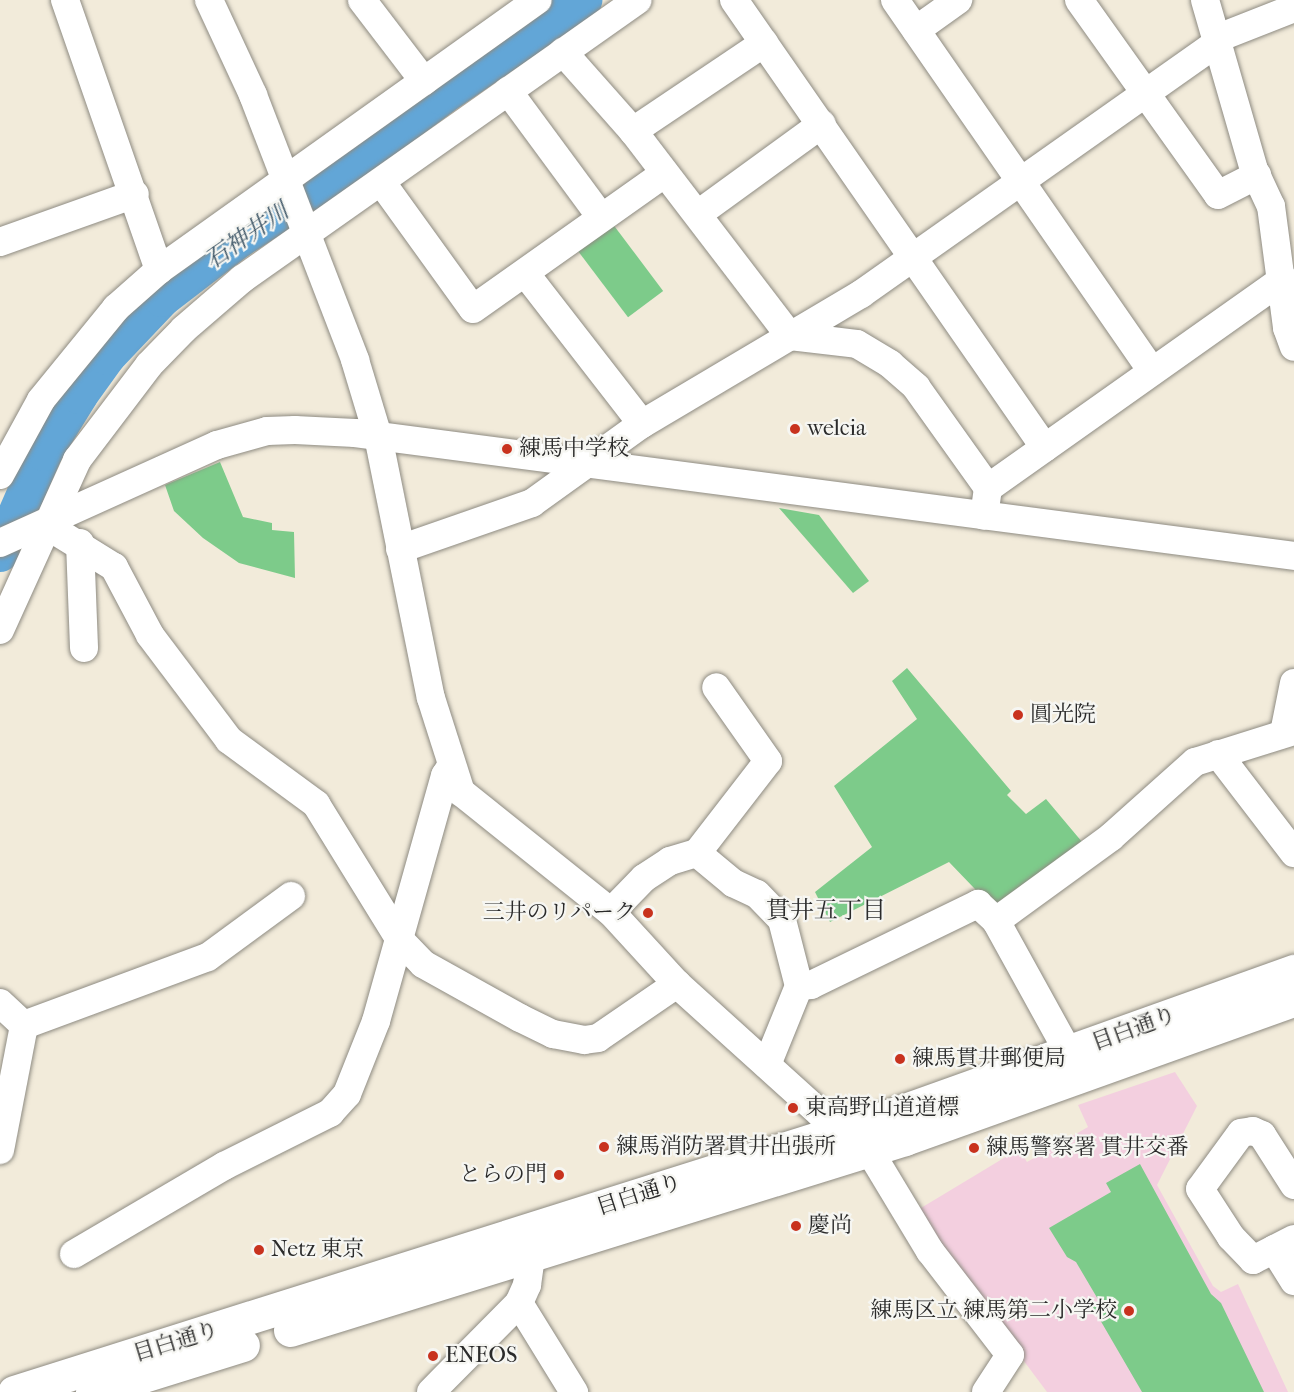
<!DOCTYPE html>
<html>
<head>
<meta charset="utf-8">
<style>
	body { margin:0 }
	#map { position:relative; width:1294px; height:1392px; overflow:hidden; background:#f2ebda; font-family:"IM FELL French Canon","Noto Serif JP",serif }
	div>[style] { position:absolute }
	.built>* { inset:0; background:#f3cfdf }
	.green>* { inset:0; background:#7dcb8a; transform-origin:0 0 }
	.river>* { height:38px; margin:-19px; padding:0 19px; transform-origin:19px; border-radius:19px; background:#62a6d7 }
	.roads { filter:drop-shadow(0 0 2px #8e8b82) drop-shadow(0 0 2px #8e8b82) }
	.minor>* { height:28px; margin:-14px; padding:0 14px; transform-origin:14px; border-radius:14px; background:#fff }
	.major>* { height:33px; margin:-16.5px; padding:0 16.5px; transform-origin:16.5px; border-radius:16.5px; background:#fff }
	.dots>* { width:16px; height:16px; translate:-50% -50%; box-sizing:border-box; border:3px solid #f6f6f2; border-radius:50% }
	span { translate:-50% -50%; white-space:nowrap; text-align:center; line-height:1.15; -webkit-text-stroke:4.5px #f6f6f2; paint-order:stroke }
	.poi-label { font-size:22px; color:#2b2b2b }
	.left { translate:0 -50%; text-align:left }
	.right { translate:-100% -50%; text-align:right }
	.street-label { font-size:22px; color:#2b2b2b }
	.water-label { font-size:24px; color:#3e5667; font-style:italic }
	.neighbourhood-label { font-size:24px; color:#2b2b2b }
</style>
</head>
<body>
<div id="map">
	<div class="built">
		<i style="clip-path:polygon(1175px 1072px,1197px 1106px,1157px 1185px,1213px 1286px,1221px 1292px,1238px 1284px,1288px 1392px,1047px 1392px,938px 1246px,916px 1211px,1019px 1149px,1027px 1162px,1088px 1127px,1078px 1105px)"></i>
	</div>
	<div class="green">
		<i style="left:612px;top:223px;width:85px;height:44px;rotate:53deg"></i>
		<i style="clip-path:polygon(220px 462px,243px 517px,272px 523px,272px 530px,294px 532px,295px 578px,239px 563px,203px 538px,174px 511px,165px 485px)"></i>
		<i style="clip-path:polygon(779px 508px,819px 515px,869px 581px,853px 593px)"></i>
		<i style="clip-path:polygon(907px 668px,1011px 791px,1007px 795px,1026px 814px,1046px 799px,1088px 849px,999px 914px,949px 862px,830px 922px,815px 892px,872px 847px,834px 786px,917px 719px,892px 681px)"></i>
		<i style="clip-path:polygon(1140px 1164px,1211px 1294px,1221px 1303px,1264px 1392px,1142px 1392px,1092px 1306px,1099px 1301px,1076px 1262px,1067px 1257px,1049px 1228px,1111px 1192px,1106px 1183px)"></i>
	</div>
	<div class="river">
		<i style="left:0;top:553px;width:110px;rotate:-66.5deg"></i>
		<i style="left:44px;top:452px;width:67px;rotate:-58.4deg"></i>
		<i style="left:79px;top:395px;width:48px;rotate:-54.3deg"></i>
		<i style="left:107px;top:356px;width:80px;rotate:-46.5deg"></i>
		<i style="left:162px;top:298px;width:97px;rotate:-37.5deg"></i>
		<i style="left:239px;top:239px;width:116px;rotate:-33deg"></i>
		<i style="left:336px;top:176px;width:133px;rotate:-37deg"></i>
		<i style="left:442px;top:96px;width:171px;rotate:-34.2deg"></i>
	</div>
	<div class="roads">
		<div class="minor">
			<i style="left:65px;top:0;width:286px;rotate:70.8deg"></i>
			<i style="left:209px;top:0;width:105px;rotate:65.1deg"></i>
			<i style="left:253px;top:95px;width:284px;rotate:68.9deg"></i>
			<i style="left:355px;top:360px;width:79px;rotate:73.2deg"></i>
			<i style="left:378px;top:436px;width:267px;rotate:78.6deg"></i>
			<i style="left:431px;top:698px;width:99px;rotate:72.3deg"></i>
			<i style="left:461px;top:792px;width:192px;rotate:38.7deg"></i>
			<i style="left:611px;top:912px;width:98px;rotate:47.5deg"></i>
			<i style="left:677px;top:984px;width:193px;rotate:42.1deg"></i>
			<i style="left:820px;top:1113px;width:61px;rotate:37.1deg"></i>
			<i style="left:869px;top:1150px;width:118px;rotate:58.9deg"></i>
			<i style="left:930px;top:1251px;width:131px;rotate:52.4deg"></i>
			<i style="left:1010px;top:1355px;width:44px;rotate:123deg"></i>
			<i style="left:362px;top:0;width:102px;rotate:52.6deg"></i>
			<i style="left:734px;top:0;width:545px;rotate:55.23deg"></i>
			<i style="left:895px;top:0;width:451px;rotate:55.3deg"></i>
			<i style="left:1079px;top:0;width:239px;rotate:54.5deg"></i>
			<i style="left:1218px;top:195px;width:44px;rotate:-27.1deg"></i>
			<i style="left:1205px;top:0;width:177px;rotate:73.9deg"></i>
			<i style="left:1254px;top:170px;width:40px;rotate:65deg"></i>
			<i style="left:1271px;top:206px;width:123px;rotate:82.5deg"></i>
			<i style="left:1287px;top:328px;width:20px;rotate:70deg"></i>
			<i style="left:916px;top:30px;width:52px;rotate:-35.5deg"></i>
			<i style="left:1218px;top:38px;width:82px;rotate:-21.5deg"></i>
			<i style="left:563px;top:52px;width:106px;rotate:48.5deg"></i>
			<i style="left:633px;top:131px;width:258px;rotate:52.6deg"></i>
			<i style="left:790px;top:336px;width:67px;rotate:6.8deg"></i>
			<i style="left:857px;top:344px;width:39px;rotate:31deg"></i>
			<i style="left:890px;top:364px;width:35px;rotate:41deg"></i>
			<i style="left:916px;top:387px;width:124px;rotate:54.5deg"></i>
			<i style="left:988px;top:488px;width:28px;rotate:98deg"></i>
			<i style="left:508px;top:91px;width:157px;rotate:53.6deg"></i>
			<i style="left:633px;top:131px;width:158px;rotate:-33.9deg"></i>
			<i style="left:382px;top:183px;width:155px;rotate:54.2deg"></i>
			<i style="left:473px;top:309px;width:235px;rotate:-35.3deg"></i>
			<i style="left:698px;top:214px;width:153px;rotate:-36deg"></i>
			<i style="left:0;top:242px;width:143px;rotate:-19.6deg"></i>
			<i style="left:525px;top:273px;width:191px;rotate:52.2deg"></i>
			<i style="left:0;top:475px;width:85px;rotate:-61.3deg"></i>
			<i style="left:41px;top:400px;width:119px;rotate:-50.8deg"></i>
			<i style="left:116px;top:308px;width:57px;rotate:-41.5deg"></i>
			<i style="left:159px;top:270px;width:465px;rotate:-35.5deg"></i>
			<i style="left:988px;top:488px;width:362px;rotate:-35.3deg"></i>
			<i style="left:46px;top:525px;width:80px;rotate:31.7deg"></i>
			<i style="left:114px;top:567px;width:77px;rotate:62.1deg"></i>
			<i style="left:150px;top:635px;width:131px;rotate:53deg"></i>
			<i style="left:229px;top:740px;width:108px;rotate:36.3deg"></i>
			<i style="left:316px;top:804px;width:160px;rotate:58.3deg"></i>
			<i style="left:400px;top:940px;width:33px;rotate:46deg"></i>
			<i style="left:423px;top:964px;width:111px;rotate:29.1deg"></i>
			<i style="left:520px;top:1018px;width:37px;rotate:26deg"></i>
			<i style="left:553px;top:1034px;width:32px;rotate:11deg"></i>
			<i style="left:584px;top:1040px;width:14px;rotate:-8deg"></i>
			<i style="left:598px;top:1038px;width:96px;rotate:-34.4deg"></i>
			<i style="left:0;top:543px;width:238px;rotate:-24.3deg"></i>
			<i style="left:217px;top:445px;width:52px;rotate:-15.6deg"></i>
			<i style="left:267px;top:431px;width:28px;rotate:-2deg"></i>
			<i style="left:295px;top:430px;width:60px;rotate:2.9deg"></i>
			<i style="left:355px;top:433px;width:947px;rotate:7.46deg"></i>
			<i style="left:80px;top:543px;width:105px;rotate:87.8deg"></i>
			<i style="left:400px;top:549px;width:140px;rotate:-19.2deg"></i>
			<i style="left:532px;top:503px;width:135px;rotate:-35.7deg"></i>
			<i style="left:642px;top:424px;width:255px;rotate:-30.7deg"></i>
			<i style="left:861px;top:294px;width:439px;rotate:-35.2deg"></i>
			<i style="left:0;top:630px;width:187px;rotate:-65.6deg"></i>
			<i style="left:77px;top:460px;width:119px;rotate:-52.8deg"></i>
			<i style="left:149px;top:365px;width:50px;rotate:-45.8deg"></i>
			<i style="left:184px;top:329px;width:77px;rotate:-40.8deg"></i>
			<i style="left:242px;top:279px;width:484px;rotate:-35.2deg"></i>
			<i style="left:1284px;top:733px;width:51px;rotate:-78.7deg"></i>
			<i style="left:1218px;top:754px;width:125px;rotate:52.5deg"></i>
			<i style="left:697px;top:853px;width:47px;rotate:39.8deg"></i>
			<i style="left:733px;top:883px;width:26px;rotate:25deg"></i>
			<i style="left:757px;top:894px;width:36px;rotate:46deg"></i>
			<i style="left:782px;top:920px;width:68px;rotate:75.6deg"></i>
			<i style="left:799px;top:986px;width:85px;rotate:112.1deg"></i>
			<i style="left:611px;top:912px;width:47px;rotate:-45.9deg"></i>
			<i style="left:644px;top:878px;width:31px;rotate:-33deg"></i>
			<i style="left:670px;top:861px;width:28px;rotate:-17deg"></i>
			<i style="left:697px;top:853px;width:116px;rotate:-52.3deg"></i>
			<i style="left:768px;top:761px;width:90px;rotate:-125.1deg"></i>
			<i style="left:996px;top:921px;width:142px;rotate:-36.1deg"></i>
			<i style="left:1111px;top:837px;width:113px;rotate:-41.8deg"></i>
			<i style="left:1195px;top:762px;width:104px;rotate:-17.4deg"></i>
			<i style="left:799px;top:986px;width:12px;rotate:-5deg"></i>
			<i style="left:811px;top:985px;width:186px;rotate:-25.9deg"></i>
			<i style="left:978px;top:904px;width:25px;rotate:43deg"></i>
			<i style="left:996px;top:921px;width:151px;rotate:61.1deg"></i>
			<i style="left:0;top:1003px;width:33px;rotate:43deg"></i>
			<i style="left:24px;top:1025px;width:196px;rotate:-20.3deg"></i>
			<i style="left:208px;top:957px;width:103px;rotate:-36.3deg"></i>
			<i style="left:0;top:1150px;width:127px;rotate:-79.1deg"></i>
			<i style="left:1294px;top:1185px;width:59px;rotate:-122.6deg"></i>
			<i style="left:1262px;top:1135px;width:10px;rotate:-156deg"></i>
			<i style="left:1253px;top:1131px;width:12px;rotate:171deg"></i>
			<i style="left:1241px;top:1133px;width:69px;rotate:126.2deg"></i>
			<i style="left:1200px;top:1189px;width:57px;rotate:57.1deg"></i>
			<i style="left:1231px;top:1237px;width:32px;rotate:46deg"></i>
			<i style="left:1253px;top:1260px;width:46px;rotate:-27.1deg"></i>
			<i style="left:1274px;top:1249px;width:38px;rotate:58deg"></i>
			<i style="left:74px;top:1254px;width:174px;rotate:-30.4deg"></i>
			<i style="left:224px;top:1166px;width:119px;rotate:-26.6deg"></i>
			<i style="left:330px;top:1113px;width:25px;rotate:-48deg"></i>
			<i style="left:347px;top:1094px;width:79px;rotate:-68.3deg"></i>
			<i style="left:376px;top:1021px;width:255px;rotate:-74.3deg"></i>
			<i style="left:445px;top:776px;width:12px;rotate:-59deg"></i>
			<i style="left:519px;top:1303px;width:105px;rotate:58.3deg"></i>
			<i style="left:431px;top:1392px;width:125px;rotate:-45.3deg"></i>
			<i style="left:519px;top:1303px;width:20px;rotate:-66deg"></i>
			<i style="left:527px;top:1285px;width:30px;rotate:-82deg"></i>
		</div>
		<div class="major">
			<i style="left:290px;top:1330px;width:644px;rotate:-17.25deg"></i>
			<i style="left:905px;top:1139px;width:413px;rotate:-19.7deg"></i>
			<i style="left:14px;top:1392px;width:920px;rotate:-17.53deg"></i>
			<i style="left:891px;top:1115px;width:428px;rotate:-19.7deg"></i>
			<i style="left:92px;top:1392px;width:158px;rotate:-17.3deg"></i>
		</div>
	</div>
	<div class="dots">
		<i style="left:795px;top:429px;background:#c8321e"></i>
		<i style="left:507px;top:449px;background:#c8321e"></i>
		<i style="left:1018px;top:715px;background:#c8321e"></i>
		<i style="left:648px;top:913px;background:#c8321e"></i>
		<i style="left:900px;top:1059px;background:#c8321e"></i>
		<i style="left:793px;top:1108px;background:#c8321e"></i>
		<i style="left:604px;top:1147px;background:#c8321e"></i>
		<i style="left:974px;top:1148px;background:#c8321e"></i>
		<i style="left:559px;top:1175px;background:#c8321e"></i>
		<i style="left:796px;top:1226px;background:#c8321e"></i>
		<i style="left:259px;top:1250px;background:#c8321e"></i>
		<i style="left:1129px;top:1311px;background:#c8321e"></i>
		<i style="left:433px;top:1356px;background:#c8321e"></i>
	</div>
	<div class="poi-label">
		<span class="left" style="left:807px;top:429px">welcia</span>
		<span class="left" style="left:519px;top:449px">練馬中学校</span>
		<span class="left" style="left:1030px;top:715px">圓光院</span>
		<span class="right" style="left:636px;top:913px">三井のリパーク</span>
		<span class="left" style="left:912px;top:1059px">練馬貫井郵便局</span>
		<span class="left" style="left:805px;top:1108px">東高野山道道標</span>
		<span class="left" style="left:616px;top:1147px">練馬消防署貫井出張所</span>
		<span class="left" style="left:986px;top:1148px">練馬警察署 貫井交番</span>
		<span class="right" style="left:547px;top:1175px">とらの門</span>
		<span class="left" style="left:808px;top:1226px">慶尚</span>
		<span class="left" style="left:271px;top:1250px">Netz 東京</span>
		<span class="right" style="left:1117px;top:1311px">練馬区立 練馬第二小学校</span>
		<span class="left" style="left:445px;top:1356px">ENEOS</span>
	</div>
	<div class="street-label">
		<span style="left:1134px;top:1029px;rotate:-20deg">目白通り</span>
		<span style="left:639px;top:1195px;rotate:-18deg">目白通り</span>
		<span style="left:176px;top:1342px;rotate:-17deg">目白通り</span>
	</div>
	<div class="water-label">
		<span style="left:247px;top:236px;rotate:-35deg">石神井川</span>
	</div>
	<div class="neighbourhood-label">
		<span style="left:826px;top:911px">貫井五丁目</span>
	</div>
</div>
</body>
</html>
